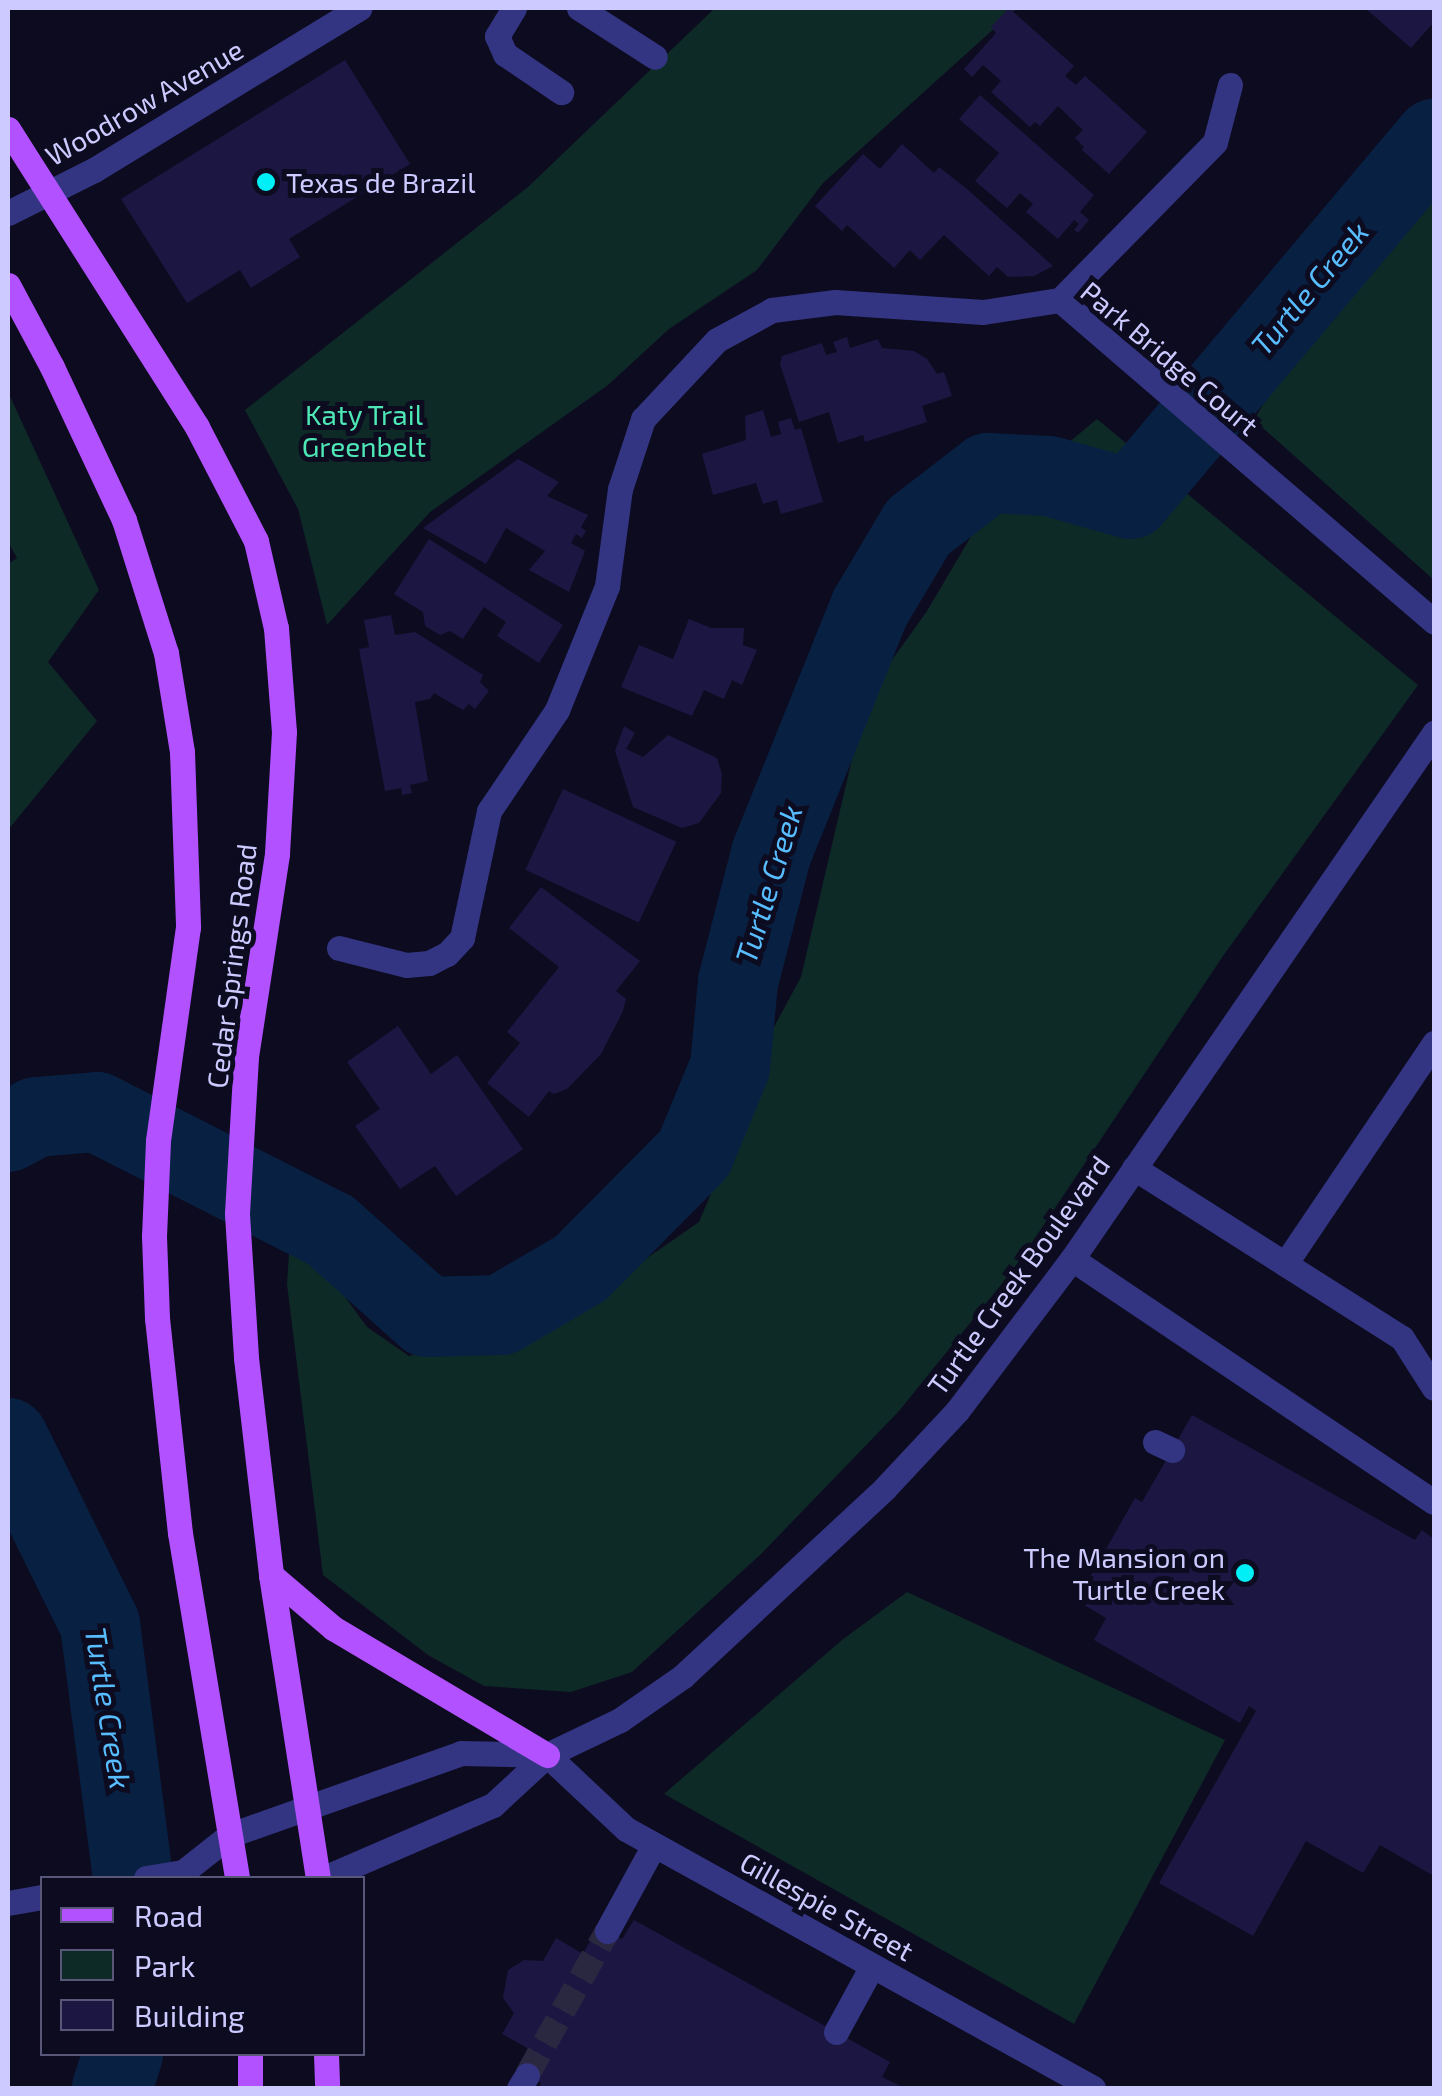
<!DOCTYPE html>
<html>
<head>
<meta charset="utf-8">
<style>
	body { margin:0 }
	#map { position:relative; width:1442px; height:2096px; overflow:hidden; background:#0d0b20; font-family:"Exo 2",sans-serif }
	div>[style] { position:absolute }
	.green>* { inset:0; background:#0e2a27 }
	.river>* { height:80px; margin:-40px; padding:0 40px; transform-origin:40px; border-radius:40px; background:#082142 }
	.building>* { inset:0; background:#1c1642; transform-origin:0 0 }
	.minor-tunnel>* { height:25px; margin-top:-12.5px; transform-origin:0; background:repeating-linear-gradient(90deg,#2a2841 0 25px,transparent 0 37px) }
	.minor>* { height:25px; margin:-12.5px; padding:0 12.5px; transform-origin:12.5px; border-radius:12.5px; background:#333582 }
	.major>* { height:25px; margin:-12.5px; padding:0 12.5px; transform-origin:12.5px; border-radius:12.5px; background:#b251ff }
	.dots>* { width:28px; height:28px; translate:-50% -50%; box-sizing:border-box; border:5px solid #0d0b20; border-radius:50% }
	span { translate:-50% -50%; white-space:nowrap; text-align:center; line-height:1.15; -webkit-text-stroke:10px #0d0b20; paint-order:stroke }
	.street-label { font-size:28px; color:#cccaff }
	.poi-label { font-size:28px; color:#cccaff }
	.left { translate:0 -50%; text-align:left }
	.right { translate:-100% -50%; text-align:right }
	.park-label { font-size:28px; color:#4ee7b6 }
	.water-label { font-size:30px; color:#58bdff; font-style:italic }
	.frame { position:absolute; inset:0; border:10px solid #cccaff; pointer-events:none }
	.legend { position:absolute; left:40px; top:1876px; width:325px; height:180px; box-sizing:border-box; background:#0d0b20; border:2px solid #595779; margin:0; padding:12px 18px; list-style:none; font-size:30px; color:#cccaff }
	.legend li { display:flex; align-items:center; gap:20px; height:50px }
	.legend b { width:50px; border:2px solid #595779 }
</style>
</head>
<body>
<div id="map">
	<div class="green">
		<i style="clip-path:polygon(715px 8px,1017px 8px,823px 183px,757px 270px,669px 329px,608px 385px,430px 512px,327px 625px,298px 509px,245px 410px,528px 187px)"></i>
		<i style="clip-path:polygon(1434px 176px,1434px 580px,1254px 420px,1299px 341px,1388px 248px)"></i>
		<i style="clip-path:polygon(8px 392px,99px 590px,48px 662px,97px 721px,8px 830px,8px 564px,17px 558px,8px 542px)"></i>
		<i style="clip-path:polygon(1097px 419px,1418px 685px,1223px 956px,1017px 1265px,899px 1411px,762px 1553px,632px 1672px,571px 1692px,484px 1686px,428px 1655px,323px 1575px,287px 1284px,291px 1223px,367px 1327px,409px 1356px,572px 1310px,699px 1222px,725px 1160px,754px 1064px,801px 977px,867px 695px,927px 611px,986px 511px)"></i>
		<i style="clip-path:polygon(907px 1592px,1225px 1740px,1074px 2024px,664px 1794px,842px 1640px)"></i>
	</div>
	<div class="river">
		<i style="left:8px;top:1132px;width:32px;rotate:-28deg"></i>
		<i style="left:36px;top:1117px;width:61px;rotate:-4.7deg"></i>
		<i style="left:97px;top:1112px;width:261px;rotate:26.9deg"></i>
		<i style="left:330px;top:1230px;width:130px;rotate:41.9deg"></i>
		<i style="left:427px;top:1317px;width:74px;rotate:-1.5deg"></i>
		<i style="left:501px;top:1315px;width:93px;rotate:-30.4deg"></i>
		<i style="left:581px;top:1268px;width:161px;rotate:-45.3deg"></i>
		<i style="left:694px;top:1154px;width:94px;rotate:-67.5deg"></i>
		<i style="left:730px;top:1067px;width:85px;rotate:-84.6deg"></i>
		<i style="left:738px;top:982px;width:132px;rotate:-75.5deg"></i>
		<i style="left:771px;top:854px;width:265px;rotate:-68.1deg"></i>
		<i style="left:870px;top:608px;width:94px;rotate:-59.3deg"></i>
		<i style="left:918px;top:527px;width:88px;rotate:-37.6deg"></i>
		<i style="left:988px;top:473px;width:61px;rotate:2.8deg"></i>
		<i style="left:1049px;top:476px;width:85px;rotate:15.7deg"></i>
		<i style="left:1131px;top:499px;width:471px;rotate:-49.9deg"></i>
		<i style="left:8px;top:1438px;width:208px;rotate:63.7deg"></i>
		<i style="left:100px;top:1624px;width:256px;rotate:82.6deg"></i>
		<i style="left:112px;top:2088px;width:36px;rotate:-72deg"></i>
	</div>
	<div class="building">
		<i style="clip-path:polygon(1009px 8px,1074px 66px,1065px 76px,1076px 85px,1085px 76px,1147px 132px,1109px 174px,1082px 150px,1084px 147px,1075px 138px,1083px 130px,1058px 106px,1040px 126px,1035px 122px,1030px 127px,991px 92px,1001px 81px,983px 65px,972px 77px,964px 69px,996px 33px,991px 27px)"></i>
		<i style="clip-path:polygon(1365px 8px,1434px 8px,1434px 22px,1411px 48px)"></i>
		<i style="clip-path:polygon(345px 60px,410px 164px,289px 239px,300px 257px,251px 288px,240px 270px,187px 303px,121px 199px)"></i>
		<i style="clip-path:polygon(980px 95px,1094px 195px,1080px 212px,1089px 220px,1078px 233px,1074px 230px,1079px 224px,1074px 220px,1058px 239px,1026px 212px,1033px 204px,1020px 193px,1007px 208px,975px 181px,999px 153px,959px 119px)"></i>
		<i style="clip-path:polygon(902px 144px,934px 173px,939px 167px,967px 189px,1053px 266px,1034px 276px,1008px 277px,997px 267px,989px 276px,944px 235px,920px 260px,910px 250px,894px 268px,847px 225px,842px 231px,815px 206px,863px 154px,880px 169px)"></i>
		<i style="clip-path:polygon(847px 337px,850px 348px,878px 339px,882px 348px,914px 351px,927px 359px,937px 374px,944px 372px,952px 396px,922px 406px,927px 422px,865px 442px,863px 435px,838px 443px,829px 412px,799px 422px,780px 364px,782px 356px,822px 343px,826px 355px,837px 352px,833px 342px)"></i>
		<i style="clip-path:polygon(763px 410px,771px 437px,781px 434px,778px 422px,791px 418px,795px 430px,801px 428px,823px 502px,781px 514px,777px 500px,763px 504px,756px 483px,713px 495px,702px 454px,746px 440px,745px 416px)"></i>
		<i style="clip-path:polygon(518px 459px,559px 482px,547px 496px,588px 515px,581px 527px,586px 531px,582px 538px,576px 534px,571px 543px,585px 551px,569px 592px,529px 570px,545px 551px,506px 528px,486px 564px,423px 528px)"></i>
		<i style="clip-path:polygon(429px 539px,563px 625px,539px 663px,497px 636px,506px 622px,484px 607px,463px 639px,450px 631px,440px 635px,425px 626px,423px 612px,394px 594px)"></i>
		<i style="clip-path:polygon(391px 615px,395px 635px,415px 632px,483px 675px,480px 682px,489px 691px,475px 709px,469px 704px,463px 710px,434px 693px,430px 699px,415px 702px,428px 781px,410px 785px,412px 793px,402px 795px,401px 788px,385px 791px,359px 649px,369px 647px,364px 620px)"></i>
		<i style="clip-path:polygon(689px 619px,711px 628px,744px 628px,743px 645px,757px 650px,742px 685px,732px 680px,724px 699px,704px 690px,692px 716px,621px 687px,639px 645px,673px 659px)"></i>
		<i style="clip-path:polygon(624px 726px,635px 733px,626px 749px,643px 757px,668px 735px,717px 758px,722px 774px,721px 793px,699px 823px,682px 828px,633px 807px,615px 751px)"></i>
		<i style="left:563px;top:789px;width:125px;height:89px;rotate:25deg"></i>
		<i style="clip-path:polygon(541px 887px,640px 961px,616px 991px,626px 999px,623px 1011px,601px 1054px,567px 1089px,554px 1094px,549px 1091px,529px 1117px,487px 1083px,520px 1043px,507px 1032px,559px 967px,509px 928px)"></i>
		<i style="clip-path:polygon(398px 1026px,431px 1074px,457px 1055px,523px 1149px,456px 1196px,435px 1166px,400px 1189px,355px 1126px,380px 1109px,347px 1062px)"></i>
		<i style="clip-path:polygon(1192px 1415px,1415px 1540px,1422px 1530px,1434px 1539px,1434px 1876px,1380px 1845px,1363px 1873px,1306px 1841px,1253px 1936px,1159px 1883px,1256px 1711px,1249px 1706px,1240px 1723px,1094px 1640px,1106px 1618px,1084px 1605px,1088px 1597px,1081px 1593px,1135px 1498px,1142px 1502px)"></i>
		<i style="clip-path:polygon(634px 1920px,890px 2062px,882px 2077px,904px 2088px,539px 2088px,541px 2083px,517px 2070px,529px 2049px,502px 2034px,514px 2013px,503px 1998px,508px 1970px,524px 1960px,543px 1961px,556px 1938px,583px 1954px,598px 1926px,622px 1939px)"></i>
	</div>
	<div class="minor-tunnel">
		<i style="left:527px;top:2075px;width:165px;rotate:-60.9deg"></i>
	</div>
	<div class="minor">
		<i style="left:514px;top:8px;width:33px;rotate:121deg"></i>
		<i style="left:497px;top:36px;width:20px;rotate:66deg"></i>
		<i style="left:505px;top:54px;width:68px;rotate:34.2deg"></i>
		<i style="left:579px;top:8px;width:90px;rotate:32.8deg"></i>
		<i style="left:8px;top:213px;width:96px;rotate:-26.6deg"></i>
		<i style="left:94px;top:170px;width:311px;rotate:-31.4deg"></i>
		<i style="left:1060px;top:300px;width:221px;rotate:-45.5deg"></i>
		<i style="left:1215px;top:142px;width:59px;rotate:-75.3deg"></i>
		<i style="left:339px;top:948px;width:69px;rotate:14.2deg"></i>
		<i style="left:406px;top:965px;width:23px;rotate:-5deg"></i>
		<i style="left:429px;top:963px;width:20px;rotate:-27deg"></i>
		<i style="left:447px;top:954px;width:22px;rotate:-47deg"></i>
		<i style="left:462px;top:938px;width:130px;rotate:-78deg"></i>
		<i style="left:489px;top:811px;width:122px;rotate:-56deg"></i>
		<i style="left:557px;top:710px;width:134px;rotate:-68deg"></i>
		<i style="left:607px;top:586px;width:98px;rotate:-82.4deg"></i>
		<i style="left:620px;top:489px;width:74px;rotate:-71.8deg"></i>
		<i style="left:643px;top:419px;width:108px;rotate:-46.9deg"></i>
		<i style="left:717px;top:340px;width:63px;rotate:-28.6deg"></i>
		<i style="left:772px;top:310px;width:64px;rotate:-7.2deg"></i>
		<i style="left:835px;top:302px;width:148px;rotate:3.9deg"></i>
		<i style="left:983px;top:312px;width:78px;rotate:-8.9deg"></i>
		<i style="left:1060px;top:300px;width:494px;rotate:40.7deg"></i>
		<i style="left:1134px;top:1168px;width:317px;rotate:32.4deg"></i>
		<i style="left:1402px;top:1338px;width:59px;rotate:57.4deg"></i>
		<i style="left:1072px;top:1259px;width:436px;rotate:33.9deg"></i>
		<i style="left:1285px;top:1264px;width:267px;rotate:-56deg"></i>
		<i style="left:1155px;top:1442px;width:19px;rotate:25deg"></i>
		<i style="left:547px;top:1755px;width:108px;rotate:43.1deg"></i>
		<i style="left:626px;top:1829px;width:534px;rotate:29.01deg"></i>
		<i style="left:146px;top:1878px;width:37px;rotate:-9deg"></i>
		<i style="left:183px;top:1872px;width:60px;rotate:-38.2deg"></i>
		<i style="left:230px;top:1835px;width:245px;rotate:-19.5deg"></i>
		<i style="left:461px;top:1753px;width:86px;rotate:1.3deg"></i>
		<i style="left:324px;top:1878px;width:184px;rotate:-23.4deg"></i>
		<i style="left:493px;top:1805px;width:74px;rotate:-42.8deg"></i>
		<i style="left:547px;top:1755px;width:81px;rotate:-25.6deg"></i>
		<i style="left:620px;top:1720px;width:77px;rotate:-34.9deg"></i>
		<i style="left:683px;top:1676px;width:276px;rotate:-42.9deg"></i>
		<i style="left:885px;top:1488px;width:105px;rotate:-46.9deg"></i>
		<i style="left:957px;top:1411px;width:191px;rotate:-52.9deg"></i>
		<i style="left:1072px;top:1259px;width:639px;rotate:-55.46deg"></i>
		<i style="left:8px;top:1903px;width:35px;rotate:-10deg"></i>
		<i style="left:607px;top:1931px;width:98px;rotate:-61.3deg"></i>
		<i style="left:836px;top:2032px;width:75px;rotate:-61.4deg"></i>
		<i style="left:519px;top:2088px;width:15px;rotate:-58deg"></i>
	</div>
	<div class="major">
		<i style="left:8px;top:129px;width:353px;rotate:57.6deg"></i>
		<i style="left:197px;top:427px;width:128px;rotate:62.6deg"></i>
		<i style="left:256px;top:541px;width:89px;rotate:77.1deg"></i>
		<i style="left:276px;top:628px;width:104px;rotate:85.6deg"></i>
		<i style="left:284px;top:732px;width:122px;rotate:93.3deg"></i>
		<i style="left:277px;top:854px;width:205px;rotate:98.7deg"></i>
		<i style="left:246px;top:1057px;width:157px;rotate:93.3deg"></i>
		<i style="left:237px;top:1214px;width:144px;rotate:86.4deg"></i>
		<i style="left:246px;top:1358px;width:218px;rotate:83.4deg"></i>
		<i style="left:271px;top:1575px;width:307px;rotate:81.2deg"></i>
		<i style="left:8px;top:285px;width:93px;rotate:61.8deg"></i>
		<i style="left:52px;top:367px;width:169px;rotate:64.8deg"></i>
		<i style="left:124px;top:520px;width:139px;rotate:72.5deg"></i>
		<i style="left:166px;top:653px;width:100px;rotate:80.8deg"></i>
		<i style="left:182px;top:752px;width:175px;rotate:88deg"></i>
		<i style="left:188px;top:927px;width:216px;rotate:98deg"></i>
		<i style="left:158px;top:1141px;width:95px;rotate:92.4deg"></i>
		<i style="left:154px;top:1236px;width:82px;rotate:87.9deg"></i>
		<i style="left:157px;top:1318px;width:216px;rotate:83.9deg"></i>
		<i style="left:180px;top:1533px;width:350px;rotate:80.6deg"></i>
		<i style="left:271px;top:1575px;width:82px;rotate:40.5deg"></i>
		<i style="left:333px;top:1628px;width:249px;rotate:30.7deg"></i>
		<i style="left:326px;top:2054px;width:34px;rotate:88deg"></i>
		<i style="left:250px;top:2088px;width:34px;rotate:-90deg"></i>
	</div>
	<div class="dots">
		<i style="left:266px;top:182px;background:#00eef5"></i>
		<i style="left:1245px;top:1573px;background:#00eef5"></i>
	</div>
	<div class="street-label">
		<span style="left:144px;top:102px;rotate:-30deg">Woodrow Avenue</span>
		<span style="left:1170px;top:358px;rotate:40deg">Park Bridge Court</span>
		<span style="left:231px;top:966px;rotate:-83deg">Cedar Springs Road</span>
		<span style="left:1018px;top:1275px;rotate:-54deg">Turtle Creek Boulevard</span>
		<span style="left:827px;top:1906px;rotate:29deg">Gillespie Street</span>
	</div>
	<div class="poi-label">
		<span class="left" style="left:286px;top:182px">Texas de Brazil</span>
		<span class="right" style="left:1225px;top:1573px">The Mansion on<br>Turtle Creek</span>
	</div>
	<div class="park-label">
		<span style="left:364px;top:430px">Katy Trail<br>Greenbelt</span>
	</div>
	<div class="water-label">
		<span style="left:1309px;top:288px;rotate:-50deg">Turtle Creek</span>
		<span style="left:768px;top:884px;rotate:-73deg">Turtle Creek</span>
		<span style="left:109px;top:1708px;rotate:81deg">Turtle Creek</span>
	</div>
	<div class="frame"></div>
	<ul class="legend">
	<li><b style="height:12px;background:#b251ff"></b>Road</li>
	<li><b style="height:28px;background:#0e2a27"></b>Park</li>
	<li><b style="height:28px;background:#1c1642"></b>Building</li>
	</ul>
</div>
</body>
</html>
